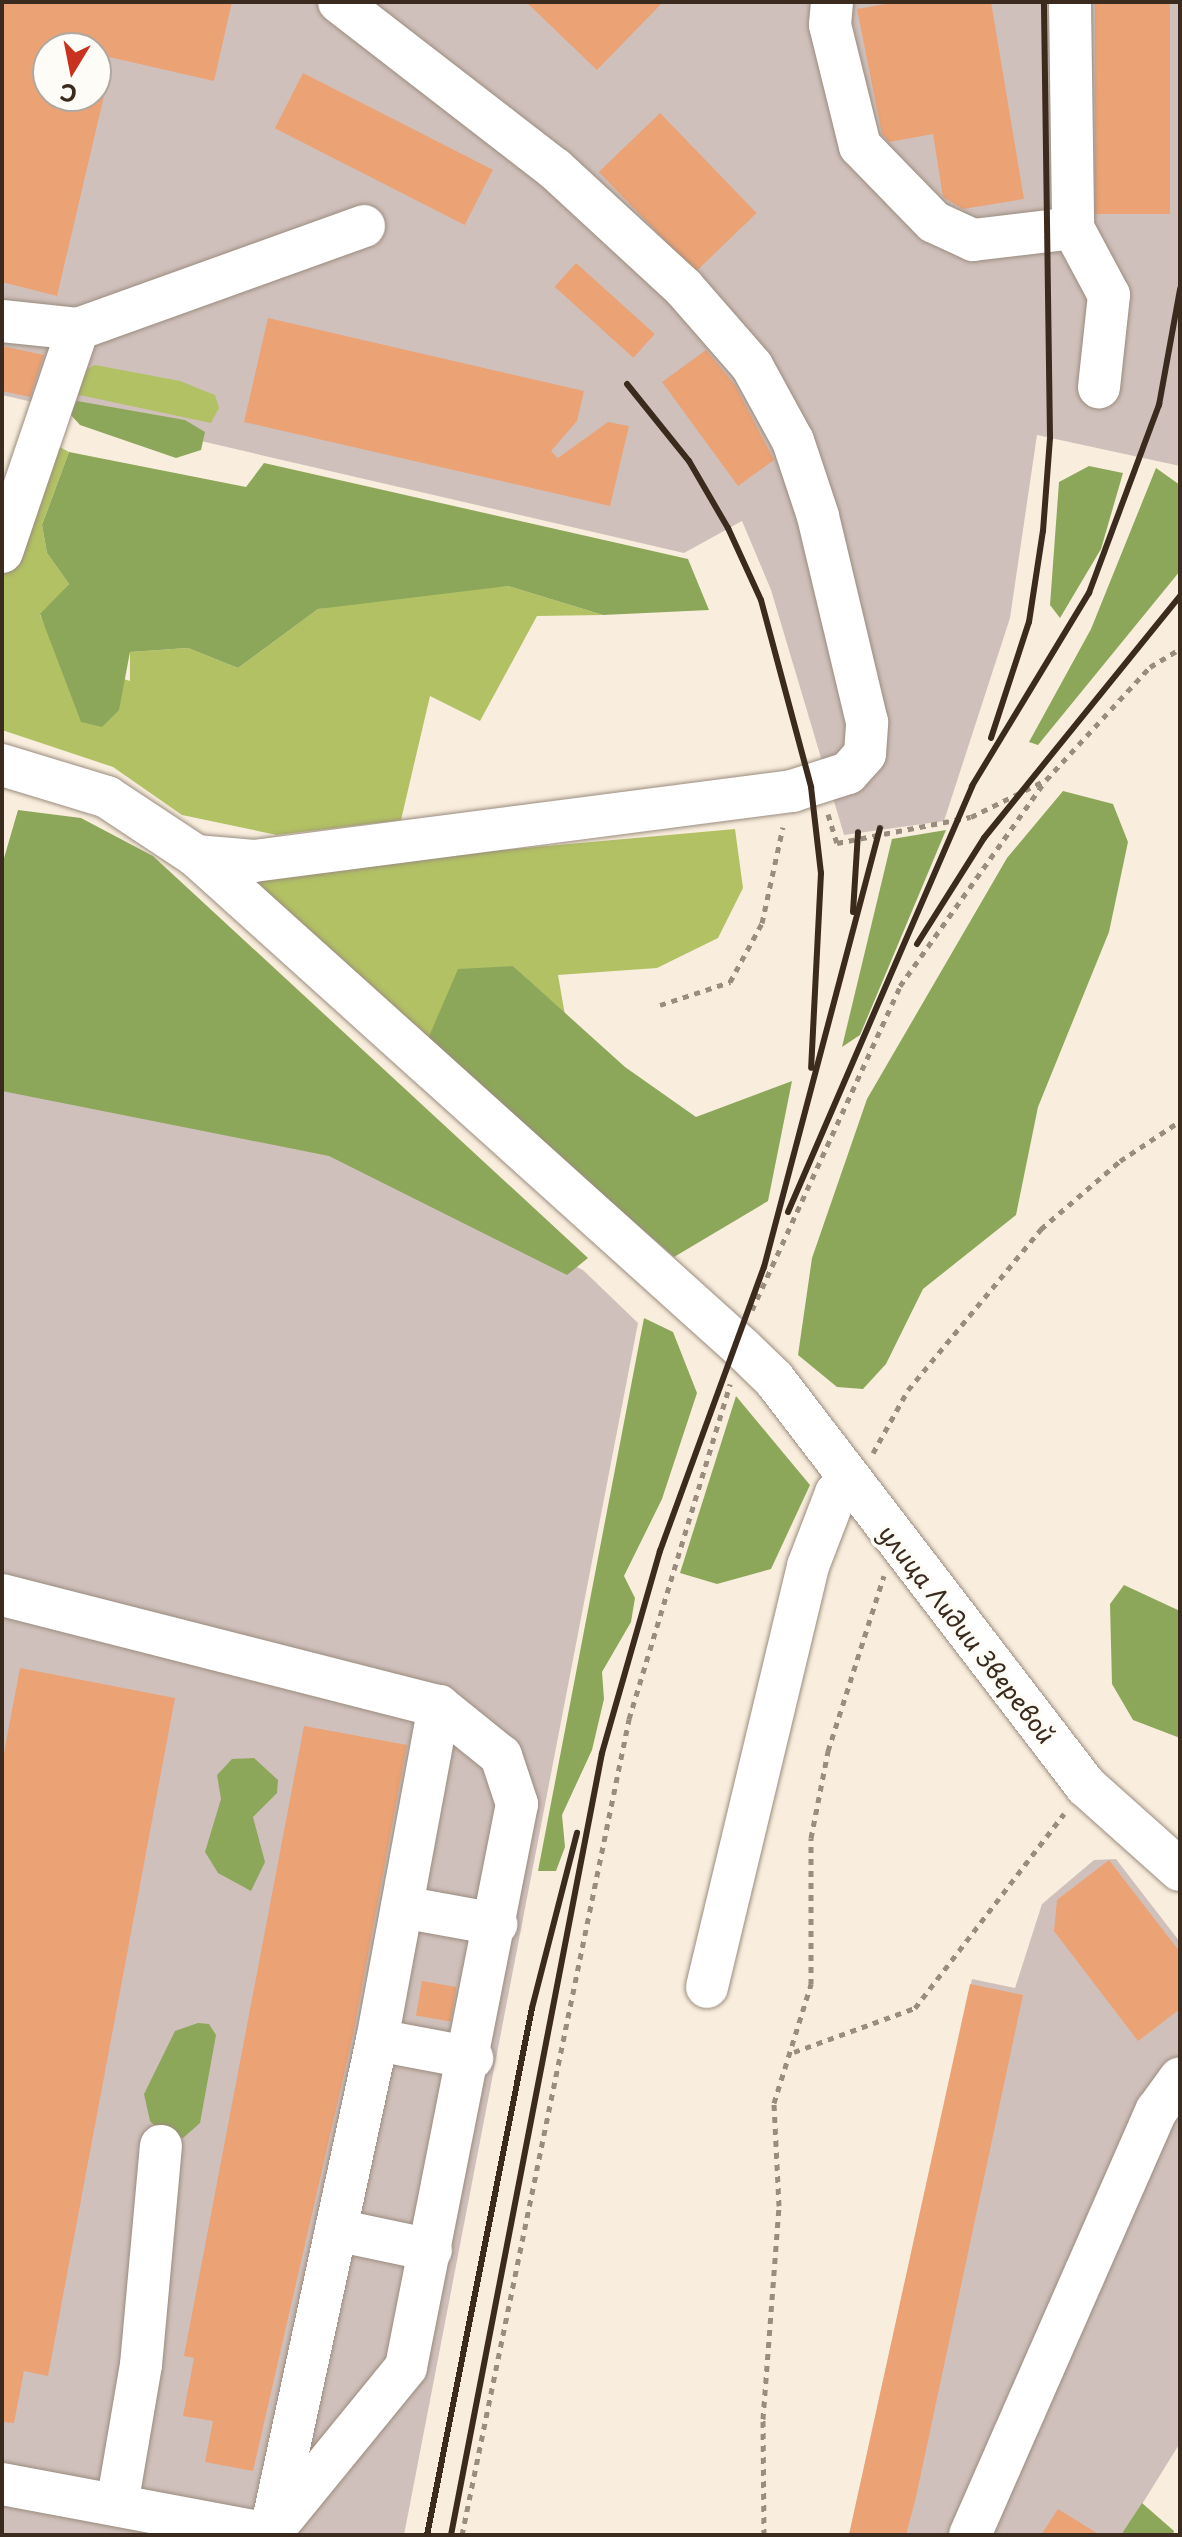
<!DOCTYPE html>
<meta charset="utf-8">
<style>
body{margin:0}
#map{position:relative;width:1182px;height:2537px;overflow:hidden;background:#f9eede;font-family:"Playpen Sans",sans-serif}
div>[style]{position:absolute}
.industrial>*{inset:0;background:#d0c0bc}
.green>*{inset:0;background:#b2c164}
.forest>*{inset:0;background:#8da75a}
.building>*{inset:0;background:#eba275;transform-origin:0 0}
.path>*{height:5px;margin-top:-2.5px;transform-origin:0;background:repeating-linear-gradient(90deg,#9a8c7e 0 6px,transparent 0 12px)}
.roads{filter:drop-shadow(0 0 2px #9a8c7e) drop-shadow(0 0 2px #9a8c7e)}
.minor>*{height:42px;margin:-21px;padding:0 21px;transform-origin:21px;border-radius:21px;background:#fff}
.rail>*{height:6px;margin:-3px;padding:0 3px;transform-origin:3px;border-radius:3px;background:#3b2a1e}
span{translate:-50% -50%;white-space:nowrap;text-align:center;line-height:1.15;-webkit-text-stroke:7px #fdfcf7;paint-order:stroke}
.street-label{font-size:24px;color:#3b2a1e}
.frame{position:absolute;inset:0;border:4px solid #3b2a1e;pointer-events:none}
.north{position:absolute;left:32px;top:32px;width:80px;height:80px;box-sizing:border-box;background:#fdfcf7;border:2px solid #afa8a0;border-radius:50%;rotate:190deg;font-size:22px;font-weight:700;line-height:32px;text-align:center;color:#3b2a1e}
.north::after{content:'';display:block;margin:auto;width:28px;height:36px;background:#c8321e;clip-path:polygon(50% 0,100% 100%,50% 72%,0 100%)}
</style>
<div id="map">
<div class="industrial">
<i style="clip-path:polygon(evenodd,2px 2px,1180px 2px,1180px 466px,1037px 435px,1010px 618px,944px 821px,844px 835px,771px 590px,742px 521px,684px 553px,2px 395px,2px 2px,48px 48px,96px 48px,96px 96px,48px 96px,48px 48px)"></i>
<i style="clip-path:polygon(2px 1076px,338px 1147px,583px 1270px,638px 1323px,404px 2535px,2px 2535px)"></i>
<i style="clip-path:polygon(1116px 1859px,1180px 1942px,1180px 2443px,1123px 2535px,849px 2535px,972px 1979px,1015px 1988px,1042px 1904px,1094px 1860px)"></i>
</div>
<div class="green">
<i style="clip-path:polygon(95px 365px,180px 381px,215px 395px,219px 408px,211px 423px,70px 393px,75px 375px)"></i>
<i style="clip-path:polygon(49px 441px,69px 452px,42px 525px,47px 553px,69px 584px,40px 615px,60px 658px,130px 681px,130px 652px,188px 648px,238px 668px,318px 609px,409px 593px,508px 586px,603px 615px,537px 616px,480px 721px,430px 696px,401px 820px,277px 835px,182px 815px,113px 767px,2px 730px,2px 580px)"></i>
<i style="clip-path:polygon(735px 829px,743px 888px,718px 938px,657px 968px,558px 975px,565px 1015px,513px 966px,427px 1041px,332px 961px,256px 880px,334px 865px)"></i>
</div>
<div class="forest">
<i style="clip-path:polygon(77px 401px,185px 420px,205px 432px,201px 450px,176px 458px,80px 425px,70px 414px)"></i>
<i style="clip-path:polygon(69px 452px,246px 487px,264px 463px,688px 559px,709px 610px,603px 615px,508px 586px,318px 609px,238px 668px,188px 648px,130px 652px,119px 710px,102px 727px,81px 722px,40px 614px,69px 584px,47px 553px,42px 525px)"></i>
<i style="clip-path:polygon(1089px 466px,1123px 473px,1101px 549px,1060px 618px,1050px 605px,1059px 482px)"></i>
<i style="clip-path:polygon(1156px 468px,1180px 485px,1180px 571px,1038px 745px,1029px 742px,1091px 629px)"></i>
<i style="clip-path:polygon(1063px 791px,1113px 804px,1128px 842px,1109px 932px,1038px 1107px,1016px 1215px,923px 1289px,886px 1364px,863px 1389px,837px 1387px,798px 1355px,812px 1258px,867px 1099px,1007px 858px)"></i>
<i style="clip-path:polygon(18px 810px,81px 818px,153px 856px,588px 1258px,567px 1275px,329px 1156px,2px 1091px,2px 865px)"></i>
<i style="clip-path:polygon(946px 830px,860px 1035px,842px 1047px,892px 839px)"></i>
<i style="clip-path:polygon(513px 966px,625px 1067px,696px 1117px,792px 1081px,768px 1201px,674px 1257px,427px 1041px,458px 969px)"></i>
<i style="clip-path:polygon(644px 1318px,673px 1332px,697px 1393px,662px 1499px,624px 1576px,635px 1598px,631px 1622px,602px 1672px,604px 1699px,592px 1750px,562px 1815px,565px 1847px,556px 1871px,538px 1871px)"></i>
<i style="clip-path:polygon(736px 1396px,810px 1485px,771px 1569px,717px 1584px,680px 1573px)"></i>
<i style="clip-path:polygon(1124px 1585px,1180px 1611px,1180px 1738px,1133px 1720px,1112px 1684px,1110px 1604px)"></i>
<i style="clip-path:polygon(254px 1758px,278px 1780px,277px 1793px,253px 1817px,265px 1862px,251px 1891px,218px 1873px,205px 1852px,221px 1799px,217px 1775px,232px 1759px)"></i>
<i style="clip-path:polygon(198px 2023px,209px 2024px,216px 2035px,200px 2123px,183px 2138px,163px 2134px,150px 2121px,144px 2094px,175px 2031px)"></i>
<i style="clip-path:polygon(1142px 2503px,1174px 2531px,1173px 2535px,1121px 2535px)"></i>
</div>
<div class="building">
<i style="clip-path:polygon(2px 2px,232px 2px,214px 81px,96px 54px,96px 48px,48px 48px,48px 96px,104px 96px,57px 296px,2px 282px)"></i>
<i style="clip-path:polygon(526px 2px,663px 2px,597px 70px)"></i>
<i style="clip-path:polygon(897px 2px,991px 2px,1024px 199px,963px 209px,943px 197px,933px 134px,889px 142px,882px 134px,857px 9px)"></i>
<i style="left:1095px;top:2px;width:75px;height:212px"></i>
<i style="left:303px;top:73px;width:213px;height:62px;rotate:27deg"></i>
<i style="left:660px;top:113px;width:139px;height:85px;rotate:46deg"></i>
<i style="left:576px;top:263px;width:106px;height:32px;rotate:42deg"></i>
<i style="clip-path:polygon(268px 318px,584px 391px,577px 421px,551px 451px,558px 458px,608px 422px,629px 426px,610px 506px,244px 422px)"></i>
<i style="clip-path:polygon(2px 346px,44px 355px,30px 397px,2px 391px)"></i>
<i style="clip-path:polygon(706px 350px,735px 385px,774px 460px,738px 486px,662px 382px)"></i>
<i style="clip-path:polygon(20px 1668px,175px 1698px,48px 2376px,24px 2371px,14px 2423px,2px 2422px,2px 1763px)"></i>
<i style="clip-path:polygon(304px 1726px,407px 1745px,353px 2035px,253px 2471px,205px 2462px,213px 2421px,183px 2416px,194px 2358px,184px 2356px)"></i>
<i style="clip-path:polygon(1109px 1860px,1180px 1952px,1180px 2009px,1138px 2041px,1054px 1931px,1057px 1900px)"></i>
<i style="left:422px;top:1981px;width:35px;height:35px;rotate:10deg"></i>
<i style="clip-path:polygon(970px 1984px,1023px 1995px,916px 2497px,906px 2535px,849px 2535px)"></i>
<i style="clip-path:polygon(1058px 2509px,1100px 2535px,1041px 2535px)"></i>
</div>
<div class="path">
<i style="left:828px;top:814px;width:30px;rotate:73deg"></i>
<i style="left:837px;top:843px;width:136px;rotate:-11deg"></i>
<i style="left:971px;top:817px;width:84px;rotate:-26.3deg"></i>
<i style="left:1046px;top:780px;width:154px;rotate:-47.4deg"></i>
<i style="left:1150px;top:667px;width:35px;rotate:-31deg"></i>
<i style="left:660px;top:1005px;width:74px;rotate:-18.2deg"></i>
<i style="left:730px;top:982px;width:67px;rotate:-61.5deg"></i>
<i style="left:762px;top:923px;width:98px;rotate:-77.7deg"></i>
<i style="left:752px;top:1310px;width:356px;rotate:-65.4deg"></i>
<i style="left:900px;top:986px;width:252px;rotate:-54.7deg"></i>
<i style="left:873px;top:1453px;width:72px;rotate:-60.9deg"></i>
<i style="left:908px;top:1390px;width:209px;rotate:-50.4deg"></i>
<i style="left:1041px;top:1229px;width:104px;rotate:-40.7deg"></i>
<i style="left:1120px;top:1161px;width:72px;rotate:-33.7deg"></i>
<i style="left:794px;top:2052px;width:129px;rotate:-20deg"></i>
<i style="left:915px;top:2008px;width:245px;rotate:-52.5deg"></i>
<i style="left:462px;top:2535px;width:833px;rotate:-78.43deg"></i>
<i style="left:629px;top:1719px;width:350px;rotate:-73.2deg"></i>
<i style="left:764px;top:2535px;width:116px;rotate:-90.5deg"></i>
<i style="left:763px;top:2419px;width:214px;rotate:-85.7deg"></i>
<i style="left:779px;top:2206px;width:103px;rotate:-92.8deg"></i>
<i style="left:774px;top:2103px;width:125px;rotate:-72.7deg"></i>
<i style="left:811px;top:1984px;width:146px;rotate:-90deg"></i>
<i style="left:811px;top:1838px;width:89px;rotate:-78.9deg"></i>
<i style="left:828px;top:1751px;width:184px;rotate:-72.3deg"></i>
</div>
<div class="roads">
<div class="minor">
<i style="left:832px;top:2px;width:23px;rotate:95deg"></i>
<i style="left:830px;top:25px;width:125px;rotate:76.1deg"></i>
<i style="left:860px;top:146px;width:106px;rotate:45.8deg"></i>
<i style="left:934px;top:222px;width:43px;rotate:24.8deg"></i>
<i style="left:973px;top:240px;width:101px;rotate:-6.8deg"></i>
<i style="left:1070px;top:2px;width:226px;rotate:89.2deg"></i>
<i style="left:1073px;top:228px;width:76px;rotate:61.8deg"></i>
<i style="left:1109px;top:295px;width:93px;rotate:96.2deg"></i>
<i style="left:2px;top:321px;width:76px;rotate:6deg"></i>
<i style="left:2px;top:552px;width:236px;rotate:-71.2deg"></i>
<i style="left:78px;top:329px;width:304px;rotate:-19.8deg"></i>
<i style="left:2px;top:765px;width:110px;rotate:16.9deg"></i>
<i style="left:107px;top:797px;width:107px;rotate:33.5deg"></i>
<i style="left:196px;top:856px;width:735px;rotate:42.02deg"></i>
<i style="left:742px;top:1348px;width:45px;rotate:44.1deg"></i>
<i style="left:774px;top:1379px;width:513px;rotate:52.53deg"></i>
<i style="left:1086px;top:1786px;width:126px;rotate:41.8deg"></i>
<i style="left:196px;top:856px;width:58px;rotate:4.9deg"></i>
<i style="left:254px;top:861px;width:543px;rotate:-7.41deg"></i>
<i style="left:792px;top:791px;width:59px;rotate:-17.8deg"></i>
<i style="left:848px;top:773px;width:25px;rotate:-48deg"></i>
<i style="left:865px;top:754px;width:32px;rotate:-86deg"></i>
<i style="left:867px;top:722px;width:212px;rotate:-103.4deg"></i>
<i style="left:818px;top:516px;width:79px;rotate:-108.4deg"></i>
<i style="left:793px;top:441px;width:85px;rotate:-118.7deg"></i>
<i style="left:752px;top:366px;width:105px;rotate:-131.1deg"></i>
<i style="left:683px;top:287px;width:174px;rotate:-137.3deg"></i>
<i style="left:555px;top:169px;width:273px;rotate:-142.3deg"></i>
<i style="left:2px;top:1595px;width:451px;rotate:14.3deg"></i>
<i style="left:439px;top:1706px;width:340px;rotate:100.5deg"></i>
<i style="left:377px;top:2040px;width:506px;rotate:102.2deg"></i>
<i style="left:402px;top:1907px;width:96px;rotate:10.3deg"></i>
<i style="left:707px;top:1987px;width:433px;rotate:-76.5deg"></i>
<i style="left:808px;top:1566px;width:78px;rotate:-69deg"></i>
<i style="left:836px;top:1493px;width:18px;rotate:-43deg"></i>
<i style="left:377px;top:2040px;width:97px;rotate:10.7deg"></i>
<i style="left:336px;top:2230px;width:97px;rotate:11.9deg"></i>
<i style="left:2px;top:2484px;width:273px;rotate:10.6deg"></i>
<i style="left:270px;top:2534px;width:215px;rotate:-50.8deg"></i>
<i style="left:406px;top:2367px;width:574px;rotate:-78.85deg"></i>
<i style="left:517px;top:1804px;width:51px;rotate:-108.4deg"></i>
<i style="left:501px;top:1756px;width:80px;rotate:-141.1deg"></i>
<i style="left:117px;top:2505px;width:142px;rotate:-80.3deg"></i>
<i style="left:141px;top:2365px;width:220px;rotate:-84.8deg"></i>
<i style="left:970px;top:2535px;width:464px;rotate:-66.3deg"></i>
<i style="left:1157px;top:2110px;width:39px;rotate:-54deg"></i>
</div>
</div>
<div class="rail">
<i style="left:627px;top:384px;width:99px;rotate:51.2deg"></i>
<i style="left:689px;top:461px;width:78px;rotate:59.8deg"></i>
<i style="left:728px;top:528px;width:79px;rotate:65.4deg"></i>
<i style="left:761px;top:600px;width:194px;rotate:75deg"></i>
<i style="left:811px;top:787px;width:87px;rotate:83.4deg"></i>
<i style="left:821px;top:873px;width:195px;rotate:92.9deg"></i>
<i style="left:991px;top:738px;width:122px;rotate:-71.9deg"></i>
<i style="left:1029px;top:622px;width:92px;rotate:-81.3deg"></i>
<i style="left:1043px;top:531px;width:94px;rotate:-85.7deg"></i>
<i style="left:1050px;top:437px;width:435px;rotate:-90.8deg"></i>
<i style="left:853px;top:912px;width:80px;rotate:-86.4deg"></i>
<i style="left:917px;top:944px;width:125px;rotate:-57.7deg"></i>
<i style="left:984px;top:838px;width:311px;rotate:-51deg"></i>
<i style="left:788px;top:1212px;width:464px;rotate:-66.6deg"></i>
<i style="left:972px;top:786px;width:226px;rotate:-58.8deg"></i>
<i style="left:1089px;top:593px;width:201px;rotate:-69.6deg"></i>
<i style="left:1159px;top:405px;width:118px;rotate:-79.7deg"></i>
<i style="left:427px;top:2535px;width:537px;rotate:-78.73deg"></i>
<i style="left:532px;top:2008px;width:181px;rotate:-75.6deg"></i>
<i style="left:451px;top:2535px;width:796px;rotate:-79.07deg"></i>
<i style="left:602px;top:1753px;width:210px;rotate:-74deg"></i>
<i style="left:660px;top:1551px;width:302px;rotate:-69.9deg"></i>
<i style="left:764px;top:1267px;width:454px;rotate:-75.2deg"></i>
</div>
<div class="street-label">
<span style="left:967px;top:1634px;rotate:52deg">улица Лидии Зверевой</span>
</div>
<div class="frame"></div>
<div class="north">С</div>
</div>
